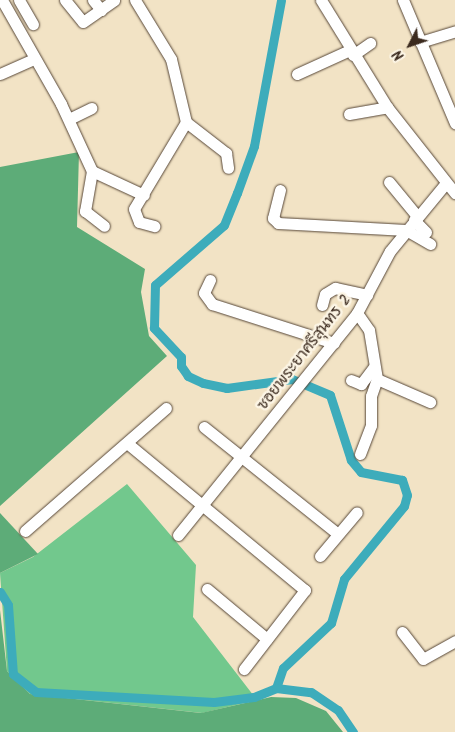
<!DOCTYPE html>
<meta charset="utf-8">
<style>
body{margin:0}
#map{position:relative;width:455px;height:732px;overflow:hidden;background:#f2e3c5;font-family:Kalam,"Playpen Sans Thai",sans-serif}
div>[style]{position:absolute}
.green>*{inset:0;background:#72c88d}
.forest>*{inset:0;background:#5dac78}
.canal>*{height:9px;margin:-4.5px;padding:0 4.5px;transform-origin:4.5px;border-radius:4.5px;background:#3dacbb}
.roads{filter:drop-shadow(0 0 1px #564637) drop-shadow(0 0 1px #564637)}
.minor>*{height:11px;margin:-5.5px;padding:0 5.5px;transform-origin:5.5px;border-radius:5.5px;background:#fff}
span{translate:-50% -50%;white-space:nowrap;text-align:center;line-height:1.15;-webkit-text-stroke:5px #fcf5e5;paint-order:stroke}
.street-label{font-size:15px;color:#3b2a1e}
.north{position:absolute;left:385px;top:20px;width:50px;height:50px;-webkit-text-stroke:4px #fcf5e5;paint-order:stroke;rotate:229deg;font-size:14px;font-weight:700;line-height:20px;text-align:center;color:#3b2a1e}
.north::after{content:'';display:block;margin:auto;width:18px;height:22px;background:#3b2a1e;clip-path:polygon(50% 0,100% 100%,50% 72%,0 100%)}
</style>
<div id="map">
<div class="green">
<i style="clip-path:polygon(127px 484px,196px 565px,193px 617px,257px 700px,202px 713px,30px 694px,7px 671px,0 573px,33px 557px)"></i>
</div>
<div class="forest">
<i style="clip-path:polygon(79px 152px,77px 227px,145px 269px,141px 292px,149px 336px,167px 356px,0 506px,0 167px)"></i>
<i style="clip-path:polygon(0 513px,38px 554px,0 573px)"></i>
<i style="clip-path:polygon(0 610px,7px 671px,30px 694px,201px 713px,271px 697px,296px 698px,326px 711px,343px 732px,0 732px)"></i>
</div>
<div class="canal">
<i style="left:0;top:592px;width:15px;rotate:58deg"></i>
<i style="left:8px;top:605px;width:69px;rotate:85.9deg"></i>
<i style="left:13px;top:674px;width:29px;rotate:38deg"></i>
<i style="left:36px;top:692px;width:178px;rotate:3.2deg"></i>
<i style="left:214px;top:702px;width:40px;rotate:-7.1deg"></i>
<i style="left:254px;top:697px;width:24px;rotate:-22deg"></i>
<i style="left:276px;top:688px;width:21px;rotate:-71deg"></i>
<i style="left:283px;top:668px;width:66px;rotate:-43.2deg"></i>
<i style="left:331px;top:623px;width:46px;rotate:-73.5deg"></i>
<i style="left:344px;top:579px;width:94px;rotate:-50.6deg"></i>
<i style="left:404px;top:506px;width:11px;rotate:-75deg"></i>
<i style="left:407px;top:495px;width:16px;rotate:-108deg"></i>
<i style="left:402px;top:480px;width:42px;rotate:-169deg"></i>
<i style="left:361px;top:472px;width:16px;rotate:-130deg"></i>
<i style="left:351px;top:460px;width:68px;rotate:-107.9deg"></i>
<i style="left:330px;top:395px;width:41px;rotate:-157.2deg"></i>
<i style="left:292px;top:379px;width:66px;rotate:172.1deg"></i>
<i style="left:227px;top:388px;width:25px;rotate:-168deg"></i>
<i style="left:203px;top:383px;width:17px;rotate:-155deg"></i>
<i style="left:188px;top:376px;width:12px;rotate:-125deg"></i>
<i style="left:181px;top:366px;width:9px;rotate:-90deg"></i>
<i style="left:181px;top:357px;width:40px;rotate:-133deg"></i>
<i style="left:154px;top:328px;width:43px;rotate:-88.7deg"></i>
<i style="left:155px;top:285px;width:91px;rotate:-41deg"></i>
<i style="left:224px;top:225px;width:35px;rotate:-68deg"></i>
<i style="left:237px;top:193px;width:50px;rotate:-70.1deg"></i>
<i style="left:254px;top:146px;width:148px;rotate:-79.5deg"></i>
<i style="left:276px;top:688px;width:35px;rotate:7deg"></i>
<i style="left:311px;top:692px;width:32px;rotate:34deg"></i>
<i style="left:338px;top:710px;width:27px;rotate:56deg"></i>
</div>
<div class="roads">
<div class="minor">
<i style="left:2px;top:0;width:120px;rotate:60.4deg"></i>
<i style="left:61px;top:104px;width:74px;rotate:65.2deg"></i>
<i style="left:92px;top:171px;width:57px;rotate:24.8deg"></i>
<i style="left:19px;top:0;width:28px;rotate:60deg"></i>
<i style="left:65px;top:0;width:28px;rotate:51deg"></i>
<i style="left:83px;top:22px;width:38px;rotate:-35deg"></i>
<i style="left:93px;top:0;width:13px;rotate:51deg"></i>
<i style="left:135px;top:0;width:69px;rotate:58.6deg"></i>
<i style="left:171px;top:59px;width:65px;rotate:76.6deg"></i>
<i style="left:186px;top:122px;width:101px;rotate:120.9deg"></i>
<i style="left:134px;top:209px;width:14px;rotate:69deg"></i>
<i style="left:139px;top:222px;width:16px;rotate:15deg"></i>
<i style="left:321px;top:0;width:126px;rotate:58.3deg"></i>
<i style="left:387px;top:107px;width:110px;rotate:51.7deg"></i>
<i style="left:403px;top:0;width:134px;rotate:67.1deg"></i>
<i style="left:420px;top:42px;width:37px;rotate:-17deg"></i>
<i style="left:353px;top:55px;width:21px;rotate:-35deg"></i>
<i style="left:0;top:74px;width:37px;rotate:-24deg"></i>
<i style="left:297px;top:74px;width:58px;rotate:-24.4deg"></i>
<i style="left:349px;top:114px;width:39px;rotate:-10deg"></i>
<i style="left:69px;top:119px;width:25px;rotate:-26deg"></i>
<i style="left:186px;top:122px;width:51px;rotate:37.8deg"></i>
<i style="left:226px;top:153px;width:15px;rotate:82deg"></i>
<i style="left:92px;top:171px;width:41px;rotate:99.9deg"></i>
<i style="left:85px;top:211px;width:24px;rotate:38deg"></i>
<i style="left:389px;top:182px;width:44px;rotate:50.5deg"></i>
<i style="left:280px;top:190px;width:29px;rotate:104deg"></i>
<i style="left:273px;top:218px;width:7px;rotate:45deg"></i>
<i style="left:278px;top:223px;width:128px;rotate:3.1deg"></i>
<i style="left:406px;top:230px;width:28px;rotate:30deg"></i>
<i style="left:414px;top:220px;width:17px;rotate:45deg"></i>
<i style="left:210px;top:280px;width:14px;rotate:115deg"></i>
<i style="left:204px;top:293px;width:14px;rotate:54deg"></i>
<i style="left:212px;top:304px;width:128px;rotate:17.7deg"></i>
<i style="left:322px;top:305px;width:11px;rotate:-75deg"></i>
<i style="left:325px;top:294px;width:12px;rotate:-31deg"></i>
<i style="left:335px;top:288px;width:33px;rotate:12deg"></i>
<i style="left:357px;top:313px;width:21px;rotate:55deg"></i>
<i style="left:369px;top:330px;width:50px;rotate:80.7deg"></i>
<i style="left:377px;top:379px;width:58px;rotate:23.5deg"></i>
<i style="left:351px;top:380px;width:11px;rotate:22deg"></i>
<i style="left:361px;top:384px;width:21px;rotate:-53deg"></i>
<i style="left:204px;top:427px;width:171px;rotate:38.6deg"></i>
<i style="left:127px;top:443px;width:231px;rotate:39.6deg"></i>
<i style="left:305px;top:590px;width:100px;rotate:127.7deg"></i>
<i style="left:360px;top:454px;width:31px;rotate:-69deg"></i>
<i style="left:371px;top:425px;width:29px;rotate:-90deg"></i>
<i style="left:371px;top:396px;width:18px;rotate:-71deg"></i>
<i style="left:25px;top:531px;width:187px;rotate:-41.1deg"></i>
<i style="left:178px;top:535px;width:285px;rotate:-51.1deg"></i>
<i style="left:357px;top:313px;width:70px;rotate:-62deg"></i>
<i style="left:390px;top:251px;width:88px;rotate:-50.5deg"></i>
<i style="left:320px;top:556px;width:57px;rotate:-49.9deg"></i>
<i style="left:207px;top:589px;width:78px;rotate:39.8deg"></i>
<i style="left:402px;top:632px;width:34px;rotate:52deg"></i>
<i style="left:423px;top:659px;width:37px;rotate:-29deg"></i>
</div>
</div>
<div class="street-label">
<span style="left:305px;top:353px;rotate:-52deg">ซอยพระยาศรีสุนทร 2</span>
</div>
<div class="north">N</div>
</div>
